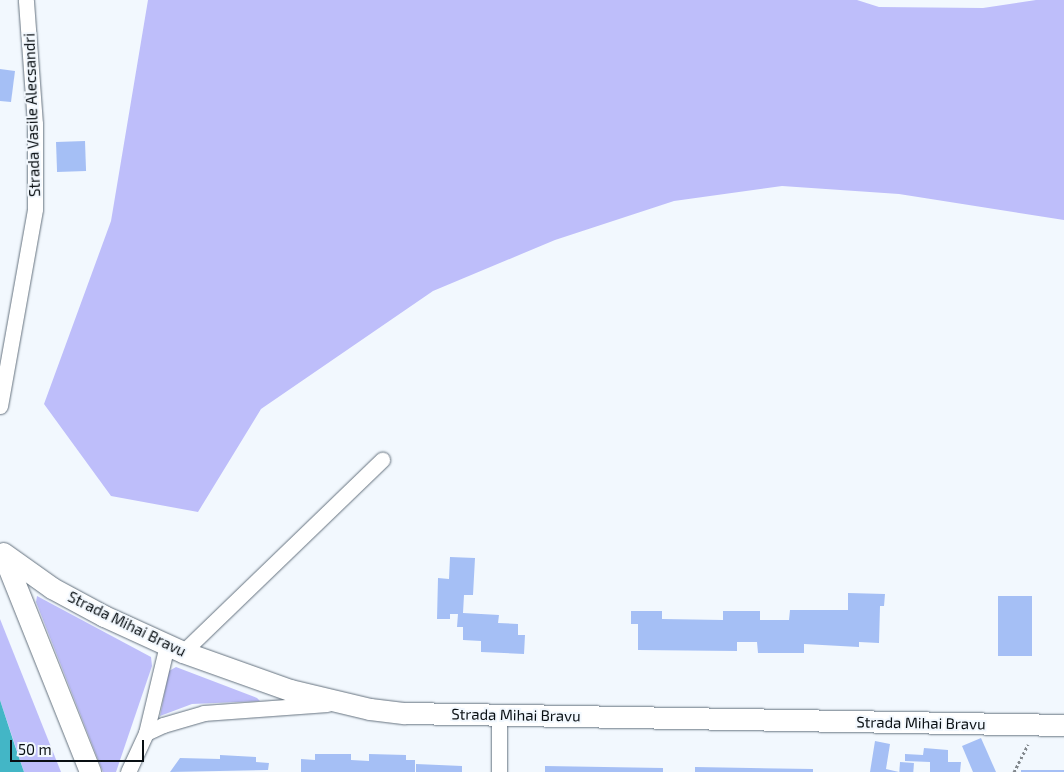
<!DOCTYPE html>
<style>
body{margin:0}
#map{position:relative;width:1064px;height:772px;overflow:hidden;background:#f2f8fe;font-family:"Exo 2",sans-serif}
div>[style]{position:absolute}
.green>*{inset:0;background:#bebefa}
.water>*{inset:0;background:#43b6c6}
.building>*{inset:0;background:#a5bff5;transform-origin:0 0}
.path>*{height:3px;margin-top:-1.5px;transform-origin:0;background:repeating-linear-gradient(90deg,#81878c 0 2.5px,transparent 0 5px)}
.roads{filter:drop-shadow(0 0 1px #65727f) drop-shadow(0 0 1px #65727f)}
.street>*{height:15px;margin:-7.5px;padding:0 7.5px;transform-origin:7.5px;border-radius:7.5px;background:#fff}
.secondary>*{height:21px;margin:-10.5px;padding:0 10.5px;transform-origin:10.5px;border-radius:10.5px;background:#fff}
span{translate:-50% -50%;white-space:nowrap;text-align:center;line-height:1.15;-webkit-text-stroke:4px #f2f8fe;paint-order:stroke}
.street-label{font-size:15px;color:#090f13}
.scale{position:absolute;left:10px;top:740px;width:134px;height:22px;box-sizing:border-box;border:2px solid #090f13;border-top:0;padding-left:6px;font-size:15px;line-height:18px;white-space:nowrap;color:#090f13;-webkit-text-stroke:4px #f2f8fe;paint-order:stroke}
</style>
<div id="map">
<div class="green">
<i style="clip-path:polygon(148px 0,857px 0,879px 7px,983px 8px,1036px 0,1064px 0,1064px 220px,899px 194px,782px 186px,674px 201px,555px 240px,433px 291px,261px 409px,198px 512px,111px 496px,44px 404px,111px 221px)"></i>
<i style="clip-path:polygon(37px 596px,151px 657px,152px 666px,116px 772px,103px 772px,36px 602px)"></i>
<i style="clip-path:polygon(0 619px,61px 772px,24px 772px,0 700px)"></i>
<i style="clip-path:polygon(176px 667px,257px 698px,260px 701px,192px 704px,160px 716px,169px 671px)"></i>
</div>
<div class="water">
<i style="clip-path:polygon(0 700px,15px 746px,24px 772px,0 772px)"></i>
</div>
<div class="building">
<i style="clip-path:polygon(0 69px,15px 71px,11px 102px,0 101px)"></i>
<i style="left:85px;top:141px;width:30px;height:29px;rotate:88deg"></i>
<i style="clip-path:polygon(450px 557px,475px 558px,473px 595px,464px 595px,463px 613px,499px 615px,498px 623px,518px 624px,518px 635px,525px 635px,524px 654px,481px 652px,481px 641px,463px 640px,463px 627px,457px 627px,458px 614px,450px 614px,450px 619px,437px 619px,438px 578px,449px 579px)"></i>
<i style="clip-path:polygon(848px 593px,885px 594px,884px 606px,880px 606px,879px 643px,859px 642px,859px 647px,804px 644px,804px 653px,758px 653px,757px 642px,737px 642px,737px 651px,638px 650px,638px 624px,631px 624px,631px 611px,662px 611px,662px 619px,723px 620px,723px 611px,760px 611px,760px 620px,789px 620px,790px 610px,848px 610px)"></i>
<i style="left:998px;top:596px;width:34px;height:60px"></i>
<i style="clip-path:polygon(981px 738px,996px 772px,973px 772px,962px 746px)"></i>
<i style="clip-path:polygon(875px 741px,890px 744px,886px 769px,899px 772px,870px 772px)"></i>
<i style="clip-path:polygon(924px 748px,948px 750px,948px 762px,961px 762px,960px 772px,930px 772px,930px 762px,905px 761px,905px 754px,923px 755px)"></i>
<i style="clip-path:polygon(315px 754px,351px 754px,351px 760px,369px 761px,369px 754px,406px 755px,406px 760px,415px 760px,415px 772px,301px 772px,301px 759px,315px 760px)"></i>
<i style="clip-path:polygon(220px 755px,256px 757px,256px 762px,269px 763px,268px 770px,170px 772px,180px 758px,220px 759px)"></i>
<i style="left:900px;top:762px;width:14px;height:10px;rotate:4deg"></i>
<i style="clip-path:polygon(416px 764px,462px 766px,462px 772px,416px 772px)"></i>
<i style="clip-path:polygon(545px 766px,663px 768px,663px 772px,545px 772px)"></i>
<i style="clip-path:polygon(695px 767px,813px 769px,813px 772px,695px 772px)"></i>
<i style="left:1021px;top:770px;width:43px;height:2px"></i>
</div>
<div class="path">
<i style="left:1014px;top:772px;width:31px;rotate:-63deg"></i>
</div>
<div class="roads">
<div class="street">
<i style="left:0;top:406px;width:200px;rotate:-79.9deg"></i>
<i style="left:35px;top:209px;width:85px;rotate:-90deg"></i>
<i style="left:35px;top:124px;width:124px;rotate:-94.2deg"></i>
<i style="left:183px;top:652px;width:277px;rotate:-44deg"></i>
<i style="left:146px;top:733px;width:90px;rotate:-76.6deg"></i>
<i style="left:128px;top:772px;width:43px;rotate:-65.2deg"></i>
<i style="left:146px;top:733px;width:19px;rotate:-25deg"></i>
<i style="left:163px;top:725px;width:43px;rotate:-16.3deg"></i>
<i style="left:204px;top:713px;width:123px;rotate:-4.2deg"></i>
<i style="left:499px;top:772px;width:58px;rotate:-90deg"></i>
</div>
<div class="secondary">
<i style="left:3px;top:553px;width:60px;rotate:35.5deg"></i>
<i style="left:52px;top:588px;width:59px;rotate:28.3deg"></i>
<i style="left:104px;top:616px;width:87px;rotate:24.5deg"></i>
<i style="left:183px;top:652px;width:114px;rotate:19.6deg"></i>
<i style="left:290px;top:690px;width:82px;rotate:13.4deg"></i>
<i style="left:370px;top:709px;width:35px;rotate:7deg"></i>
<i style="left:405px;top:713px;width:659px;rotate:1.04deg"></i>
<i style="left:3px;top:554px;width:235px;rotate:68.2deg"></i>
</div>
</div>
<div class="street-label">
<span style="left:32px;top:115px;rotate:-92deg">Strada Vasile Alecsandri</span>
<span style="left:127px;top:624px;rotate:26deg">Strada Mihai Bravu</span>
<span style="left:516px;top:715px;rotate:1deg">Strada Mihai Bravu</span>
<span style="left:921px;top:723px;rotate:1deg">Strada Mihai Bravu</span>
</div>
<div class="scale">50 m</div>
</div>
